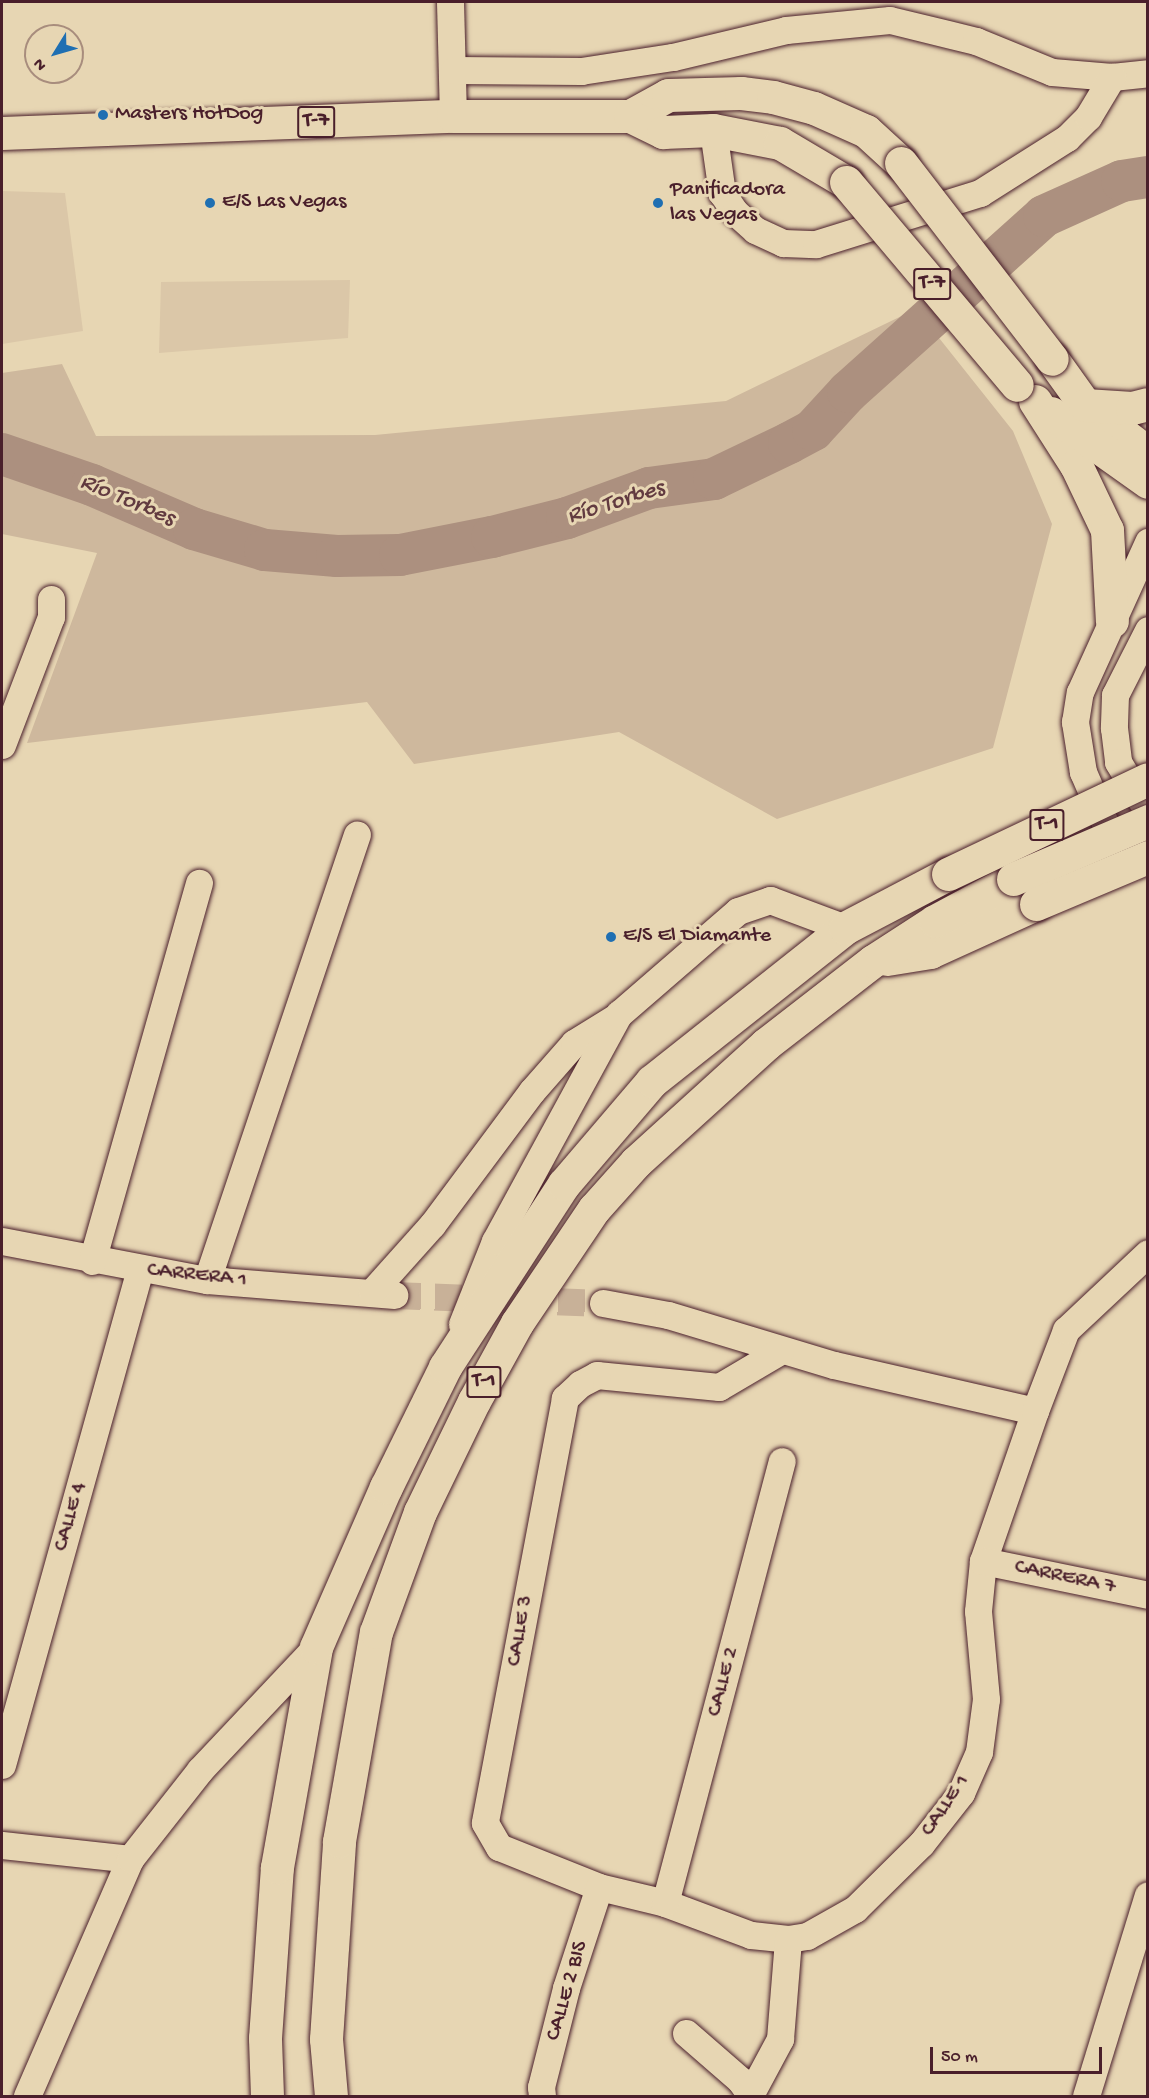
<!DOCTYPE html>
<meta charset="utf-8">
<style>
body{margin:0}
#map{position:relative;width:1149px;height:2098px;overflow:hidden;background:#e7d6b3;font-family:"Gochi Hand",sans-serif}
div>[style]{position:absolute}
.built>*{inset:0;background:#dbc7a8}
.green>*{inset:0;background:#ceb89d}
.river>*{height:42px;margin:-21px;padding:0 21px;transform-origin:21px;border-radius:21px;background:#ac907f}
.minor-tunnel>*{height:27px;margin-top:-13.5px;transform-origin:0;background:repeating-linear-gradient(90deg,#c8b198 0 27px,transparent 0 41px)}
.roads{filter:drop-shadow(0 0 2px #4a1f2b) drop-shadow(0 0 2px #4a1f2b)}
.minor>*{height:27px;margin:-13.5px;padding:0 13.5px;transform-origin:13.5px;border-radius:13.5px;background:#e7d6b3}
.major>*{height:33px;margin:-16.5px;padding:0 16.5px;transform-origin:16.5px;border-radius:16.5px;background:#e7d6b3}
.highway>*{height:33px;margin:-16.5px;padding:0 16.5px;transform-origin:16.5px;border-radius:16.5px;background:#e7d6b3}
.bridges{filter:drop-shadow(0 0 2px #4a1f2b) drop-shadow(0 0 2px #4a1f2b)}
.major-bridge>*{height:33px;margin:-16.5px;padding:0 16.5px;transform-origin:16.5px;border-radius:16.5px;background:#e7d6b3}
.highway-bridge>*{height:33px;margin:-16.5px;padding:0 16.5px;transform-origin:16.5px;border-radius:16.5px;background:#e7d6b3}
.dots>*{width:16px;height:16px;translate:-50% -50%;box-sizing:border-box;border:3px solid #e7d6b3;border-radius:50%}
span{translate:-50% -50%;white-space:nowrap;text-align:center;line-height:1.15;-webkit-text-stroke:6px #e7d6b3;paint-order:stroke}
.shield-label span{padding:2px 4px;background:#e7d6b3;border:2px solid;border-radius:4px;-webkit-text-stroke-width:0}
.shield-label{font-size:21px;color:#4a1f2b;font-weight:700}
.poi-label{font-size:22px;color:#4a1f2b}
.left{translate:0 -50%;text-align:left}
.street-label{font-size:22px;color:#4a1f2b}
.water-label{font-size:24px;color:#623b40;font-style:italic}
.frame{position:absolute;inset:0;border:3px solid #4a1f2b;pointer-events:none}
.north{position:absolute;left:24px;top:24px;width:60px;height:60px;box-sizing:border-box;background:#e7d6b3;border:2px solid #a88d7d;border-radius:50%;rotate:233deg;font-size:16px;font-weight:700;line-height:24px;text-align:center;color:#4a1f2b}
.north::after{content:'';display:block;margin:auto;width:21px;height:27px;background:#1f6fb2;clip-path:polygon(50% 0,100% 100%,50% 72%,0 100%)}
.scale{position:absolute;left:930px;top:2047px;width:172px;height:27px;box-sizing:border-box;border:3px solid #4a1f2b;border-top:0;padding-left:8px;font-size:18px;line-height:21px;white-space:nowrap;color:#4a1f2b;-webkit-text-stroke:4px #e7d6b3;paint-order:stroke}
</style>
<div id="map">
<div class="built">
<i style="clip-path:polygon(2px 191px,65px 193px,83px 331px,2px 344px)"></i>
<i style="clip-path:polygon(350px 280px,348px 338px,159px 353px,161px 282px)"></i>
</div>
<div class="green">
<i style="clip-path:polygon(916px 309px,1013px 431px,1052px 524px,993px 748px,777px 819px,619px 732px,414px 764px,367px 702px,27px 743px,97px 553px,2px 534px,2px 373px,62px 364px,96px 436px,375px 435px,726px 401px)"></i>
</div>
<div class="river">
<i style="left:2px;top:454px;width:95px;rotate:19deg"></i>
<i style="left:92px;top:485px;width:111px;rotate:23.3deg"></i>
<i style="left:194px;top:529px;width:74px;rotate:16.5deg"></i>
<i style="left:265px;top:550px;width:72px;rotate:4.8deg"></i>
<i style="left:337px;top:556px;width:63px;rotate:-0.9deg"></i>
<i style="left:400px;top:555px;width:94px;rotate:-11.1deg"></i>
<i style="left:492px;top:537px;width:77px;rotate:-14.2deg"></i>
<i style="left:567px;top:518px;width:87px;rotate:-20.1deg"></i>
<i style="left:649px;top:488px;width:66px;rotate:-7.9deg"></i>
<i style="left:714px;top:479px;width:83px;rotate:-25.6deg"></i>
<i style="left:789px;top:443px;width:27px;rotate:-28deg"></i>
<i style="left:813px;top:430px;width:52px;rotate:-47.4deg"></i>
<i style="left:848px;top:392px;width:263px;rotate:-41.9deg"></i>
<i style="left:1044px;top:216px;width:85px;rotate:-24.2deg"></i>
<i style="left:1122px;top:181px;width:26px;rotate:-9deg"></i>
</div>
<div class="minor-tunnel">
<i style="left:394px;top:1295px;width:209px;rotate:2.2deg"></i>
</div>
<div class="roads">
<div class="minor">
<i style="left:450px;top:2px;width:114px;rotate:88.5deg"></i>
<i style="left:454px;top:70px;width:127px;rotate:0.5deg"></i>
<i style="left:581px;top:71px;width:93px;rotate:-8.7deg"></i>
<i style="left:673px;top:57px;width:116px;rotate:-13.4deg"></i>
<i style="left:786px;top:30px;width:104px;rotate:-5.5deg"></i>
<i style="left:890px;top:20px;width:89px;rotate:13.7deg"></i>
<i style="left:976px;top:41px;width:82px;rotate:22.2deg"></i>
<i style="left:1052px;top:72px;width:60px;rotate:4.8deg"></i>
<i style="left:1112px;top:77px;width:36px;rotate:-6deg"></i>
<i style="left:713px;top:130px;width:64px;rotate:81.9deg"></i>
<i style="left:722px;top:193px;width:23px;rotate:56deg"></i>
<i style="left:735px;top:212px;width:27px;rotate:42deg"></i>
<i style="left:755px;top:230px;width:31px;rotate:25deg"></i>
<i style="left:783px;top:243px;width:33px;rotate:2deg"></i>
<i style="left:816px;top:244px;width:172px;rotate:-17.3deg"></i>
<i style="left:980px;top:193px;width:103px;rotate:-32.3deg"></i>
<i style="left:1067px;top:138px;width:30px;rotate:-45deg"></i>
<i style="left:1088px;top:117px;width:47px;rotate:-59deg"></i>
<i style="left:1148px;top:630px;width:73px;rotate:116.9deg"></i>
<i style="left:1115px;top:695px;width:33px;rotate:92deg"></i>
<i style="left:1114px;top:728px;width:34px;rotate:83deg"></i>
<i style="left:1118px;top:762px;width:58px;rotate:59deg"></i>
<i style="left:2px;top:745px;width:137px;rotate:-69.1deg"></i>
<i style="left:51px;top:617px;width:18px;rotate:-90deg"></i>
<i style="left:1129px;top:850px;width:36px;rotate:-132deg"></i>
<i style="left:1105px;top:823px;width:56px;rotate:-113.3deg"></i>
<i style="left:1083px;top:772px;width:51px;rotate:-99.1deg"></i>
<i style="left:1075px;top:722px;width:30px;rotate:-81deg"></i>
<i style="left:1080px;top:692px;width:165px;rotate:-65.6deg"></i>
<i style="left:2px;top:1241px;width:209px;rotate:10.8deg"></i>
<i style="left:207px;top:1280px;width:188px;rotate:4.6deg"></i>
<i style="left:92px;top:1261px;width:393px;rotate:-74.2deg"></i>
<i style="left:207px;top:1280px;width:470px;rotate:-71.4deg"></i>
<i style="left:372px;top:1292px;width:90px;rotate:-48.2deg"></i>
<i style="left:432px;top:1225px;width:167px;rotate:-53.3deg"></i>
<i style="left:532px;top:1091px;width:64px;rotate:-48.8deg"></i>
<i style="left:574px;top:1043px;width:49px;rotate:-31.8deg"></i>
<i style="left:603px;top:1303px;width:66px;rotate:10.5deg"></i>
<i style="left:668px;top:1315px;width:173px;rotate:16.8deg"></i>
<i style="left:834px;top:1365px;width:206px;rotate:12.9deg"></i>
<i style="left:462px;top:1324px;width:89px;rotate:-68.3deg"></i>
<i style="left:495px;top:1241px;width:259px;rotate:-61.4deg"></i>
<i style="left:619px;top:1014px;width:157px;rotate:-40.9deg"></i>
<i style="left:738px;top:911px;width:34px;rotate:-19deg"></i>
<i style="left:770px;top:900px;width:80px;rotate:20.5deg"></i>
<i style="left:780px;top:1351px;width:71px;rotate:149.5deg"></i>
<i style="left:719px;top:1387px;width:123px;rotate:-174.4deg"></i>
<i style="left:597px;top:1375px;width:19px;rotate:152deg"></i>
<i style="left:580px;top:1384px;width:21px;rotate:137deg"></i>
<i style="left:565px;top:1398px;width:432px;rotate:100.7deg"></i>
<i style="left:485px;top:1823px;width:28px;rotate:60deg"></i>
<i style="left:499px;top:1847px;width:108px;rotate:21.8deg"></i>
<i style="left:599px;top:1887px;width:68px;rotate:13.6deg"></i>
<i style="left:665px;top:1903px;width:92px;rotate:20.4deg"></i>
<i style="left:751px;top:1935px;width:37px;rotate:6deg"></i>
<i style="left:788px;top:1939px;width:19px;rotate:-9deg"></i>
<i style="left:807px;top:1936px;width:55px;rotate:-29.4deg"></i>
<i style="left:855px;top:1909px;width:93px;rotate:-44.6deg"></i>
<i style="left:921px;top:1844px;width:65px;rotate:-51.9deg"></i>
<i style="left:961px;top:1793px;width:45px;rotate:-66.3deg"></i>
<i style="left:979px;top:1752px;width:53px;rotate:-82.5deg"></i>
<i style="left:986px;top:1699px;width:88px;rotate:-95.2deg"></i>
<i style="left:978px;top:1611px;width:50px;rotate:-84.3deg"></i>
<i style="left:983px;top:1561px;width:159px;rotate:-70.9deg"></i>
<i style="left:1035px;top:1411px;width:87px;rotate:-69.1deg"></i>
<i style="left:1066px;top:1330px;width:112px;rotate:-43.2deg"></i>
<i style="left:983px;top:1561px;width:168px;rotate:11.6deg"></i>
<i style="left:2px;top:1765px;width:515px;rotate:-74.45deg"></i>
<i style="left:2px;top:1845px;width:129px;rotate:6.2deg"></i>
<i style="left:665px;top:1903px;width:457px;rotate:-75.2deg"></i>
<i style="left:686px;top:2033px;width:72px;rotate:41deg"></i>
<i style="left:740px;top:2080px;width:19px;rotate:55deg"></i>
<i style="left:750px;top:2095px;width:64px;rotate:-61.8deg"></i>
<i style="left:780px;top:2039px;width:100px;rotate:-85.4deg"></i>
<i style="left:27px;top:2096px;width:258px;rotate:-66.5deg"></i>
<i style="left:130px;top:1859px;width:113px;rotate:-51.8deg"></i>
<i style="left:200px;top:1770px;width:169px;rotate:-46.7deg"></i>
<i style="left:542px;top:2096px;width:9px;rotate:-96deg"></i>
<i style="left:541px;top:2087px;width:102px;rotate:-75.8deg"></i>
<i style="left:566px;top:1988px;width:106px;rotate:-71.9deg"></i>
<i style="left:1086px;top:2096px;width:210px;rotate:-72.9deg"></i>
</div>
<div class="major">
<i style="left:630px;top:116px;width:43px;rotate:-28.9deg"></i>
<i style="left:668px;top:95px;width:73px;rotate:-1.6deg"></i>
<i style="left:741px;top:93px;width:32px;rotate:7deg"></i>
<i style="left:773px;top:97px;width:42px;rotate:15deg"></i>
<i style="left:814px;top:108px;width:57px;rotate:23.9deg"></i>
<i style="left:866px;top:131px;width:47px;rotate:42.4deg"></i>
<i style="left:2px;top:133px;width:451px;rotate:-2.2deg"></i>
<i style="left:453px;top:116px;width:177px"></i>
<i style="left:630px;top:116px;width:37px;rotate:26deg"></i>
<i style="left:663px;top:132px;width:50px;rotate:-2.3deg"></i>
<i style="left:713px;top:130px;width:68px;rotate:11deg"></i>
<i style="left:780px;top:143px;width:77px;rotate:30.6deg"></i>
<i style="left:1052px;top:359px;width:57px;rotate:54.3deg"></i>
<i style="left:1085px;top:405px;width:79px;rotate:37.3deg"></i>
<i style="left:1035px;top:401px;width:76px;rotate:57.4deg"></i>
<i style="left:1076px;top:465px;width:72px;rotate:64.5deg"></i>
<i style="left:1107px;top:530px;width:91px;rotate:86.9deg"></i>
<i style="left:1051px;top:413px;width:119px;rotate:35.4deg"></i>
</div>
<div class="highway">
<i style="left:1085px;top:405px;width:47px;rotate:3.7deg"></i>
<i style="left:1132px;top:408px;width:16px;rotate:-14deg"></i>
<i style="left:887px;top:959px;width:44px;rotate:-9.2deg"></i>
<i style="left:930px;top:952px;width:116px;rotate:-24.4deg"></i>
<i style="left:267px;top:2096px;width:58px;rotate:-92deg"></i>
<i style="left:265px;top:2038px;width:171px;rotate:-86deg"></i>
<i style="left:277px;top:1867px;width:223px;rotate:-79.9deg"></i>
<i style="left:316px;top:1647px;width:175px;rotate:-66.4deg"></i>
<i style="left:386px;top:1487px;width:134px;rotate:-63.8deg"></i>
<i style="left:445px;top:1367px;width:218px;rotate:-57deg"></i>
<i style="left:564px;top:1184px;width:135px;rotate:-49.5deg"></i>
<i style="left:652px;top:1081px;width:246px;rotate:-38.4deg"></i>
<i style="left:845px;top:928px;width:116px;rotate:-27.7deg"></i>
<i style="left:331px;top:2096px;width:57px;rotate:-95deg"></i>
<i style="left:326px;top:2039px;width:198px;rotate:-86.2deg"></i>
<i style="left:339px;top:1841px;width:212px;rotate:-80deg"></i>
<i style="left:376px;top:1632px;width:128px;rotate:-69.9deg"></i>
<i style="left:420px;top:1512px;width:123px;rotate:-64.1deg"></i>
<i style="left:474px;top:1401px;width:89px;rotate:-61.1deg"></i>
<i style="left:517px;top:1323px;width:138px;rotate:-56deg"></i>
<i style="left:594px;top:1209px;width:63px;rotate:-48.2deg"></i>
<i style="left:636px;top:1162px;width:176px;rotate:-42.2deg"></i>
<i style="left:766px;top:1044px;width:135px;rotate:-37.8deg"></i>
<i style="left:873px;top:961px;width:74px;rotate:-32.8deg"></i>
<i style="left:935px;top:921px;width:89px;rotate:-28.3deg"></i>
</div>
</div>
<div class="bridges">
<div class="major-bridge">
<i style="left:901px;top:163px;width:247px;rotate:52.4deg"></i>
<i style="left:846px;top:182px;width:265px;rotate:49.9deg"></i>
</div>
<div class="highway-bridge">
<i style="left:948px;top:874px;width:221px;rotate:-25.4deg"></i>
<i style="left:1013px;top:879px;width:147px;rotate:-23.2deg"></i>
<i style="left:1036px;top:904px;width:121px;rotate:-22.8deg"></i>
</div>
</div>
<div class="dots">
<i style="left:103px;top:115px;background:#1f6fb2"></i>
<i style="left:210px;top:203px;background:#1f6fb2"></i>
<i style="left:658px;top:203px;background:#1f6fb2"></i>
<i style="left:611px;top:937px;background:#1f6fb2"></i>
</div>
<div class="shield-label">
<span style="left:316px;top:122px">T-7</span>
<span style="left:932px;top:284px">T-7</span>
<span style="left:1047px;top:825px">T-1</span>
<span style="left:484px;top:1382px">T-1</span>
</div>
<div class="poi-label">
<span class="left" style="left:115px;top:115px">Masters HotDog</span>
<span class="left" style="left:670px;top:203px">Panificadora<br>las Vegas</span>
<span class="left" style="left:222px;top:203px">E/S Las Vegas</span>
<span class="left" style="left:623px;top:937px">E/S El Diamante</span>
</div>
<div class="street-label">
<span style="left:197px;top:1276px;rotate:6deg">CARRERA 1</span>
<span style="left:71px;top:1517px;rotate:-74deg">CALLE 4</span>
<span style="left:1065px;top:1578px;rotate:12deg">CARRERA 7</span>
<span style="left:521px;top:1631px;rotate:-80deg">CALLE 3</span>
<span style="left:724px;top:1682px;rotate:-75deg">CALLE 2</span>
<span style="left:946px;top:1806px;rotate:-56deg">CALLE 1</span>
<span style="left:568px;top:1991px;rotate:-74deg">CALLE 2 BIS</span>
</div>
<div class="water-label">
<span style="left:127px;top:501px;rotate:23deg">Río Torbes</span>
<span style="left:616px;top:503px;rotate:-17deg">Río Torbes</span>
</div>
<div class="frame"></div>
<div class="north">N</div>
<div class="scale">50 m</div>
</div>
